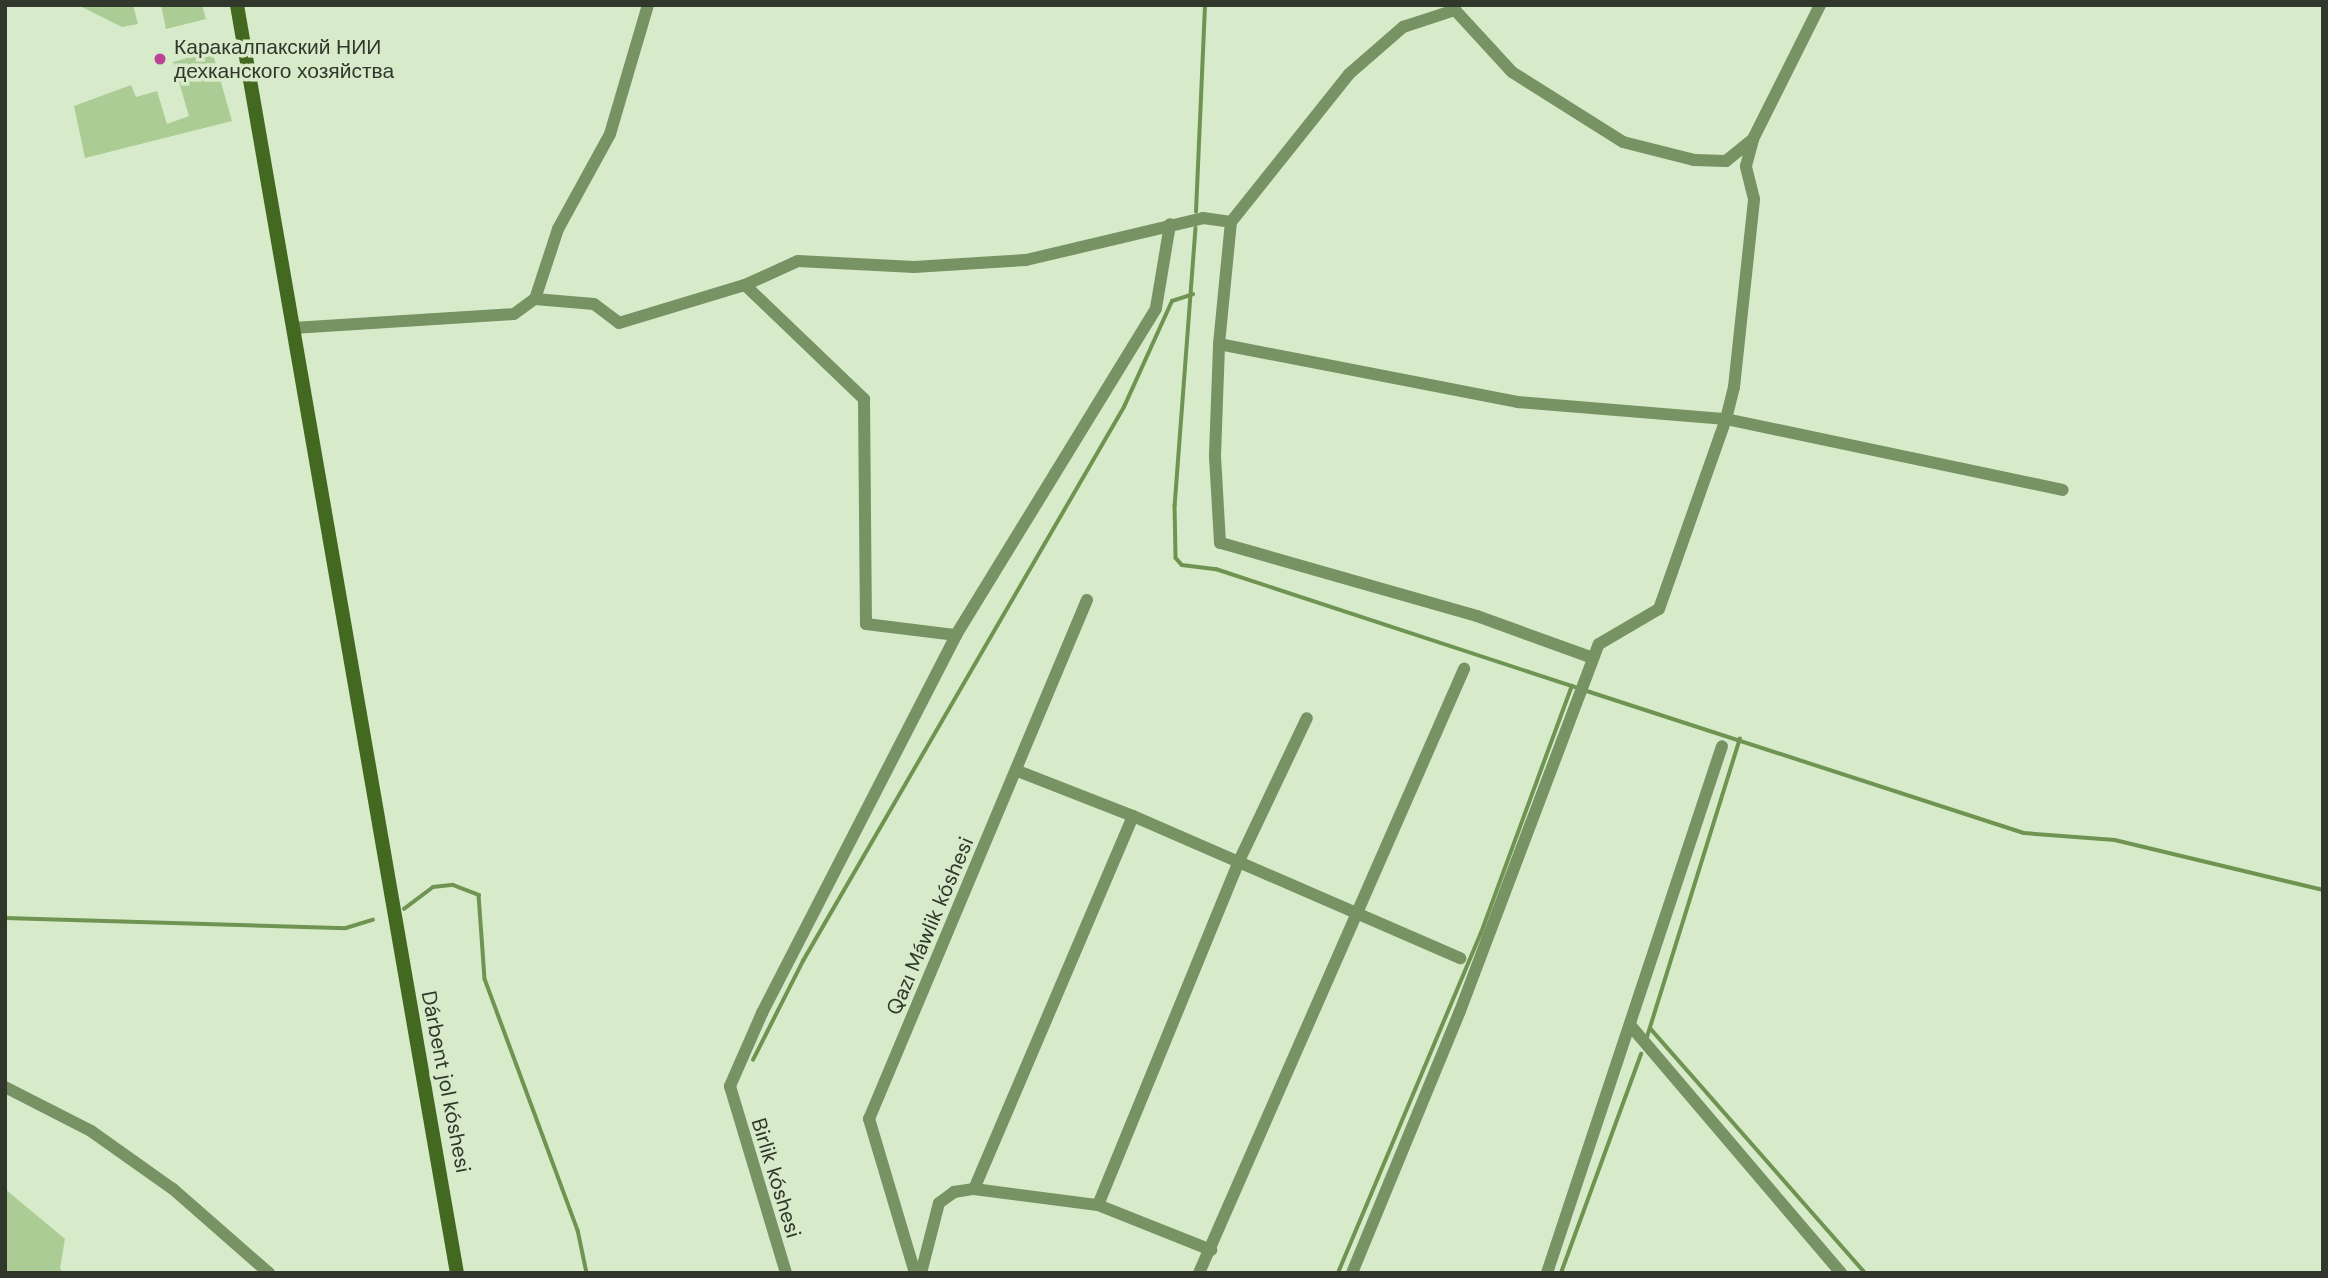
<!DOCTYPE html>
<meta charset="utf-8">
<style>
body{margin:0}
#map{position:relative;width:2328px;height:1278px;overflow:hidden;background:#d7ebca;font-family:"DM Sans",sans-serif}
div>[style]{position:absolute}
.green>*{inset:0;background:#abcc94}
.stream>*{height:3.5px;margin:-1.75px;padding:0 1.75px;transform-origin:1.75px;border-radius:1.75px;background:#6f9452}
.minor>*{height:12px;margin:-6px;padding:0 6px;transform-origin:6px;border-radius:6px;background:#779263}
.secondary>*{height:14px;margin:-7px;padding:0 7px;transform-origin:7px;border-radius:7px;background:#436920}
.dots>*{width:19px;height:19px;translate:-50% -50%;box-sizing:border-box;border:4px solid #d7ebca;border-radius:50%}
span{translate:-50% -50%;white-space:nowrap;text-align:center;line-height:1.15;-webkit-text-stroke:7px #d7ebca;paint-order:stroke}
.poi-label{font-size:21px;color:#31382b}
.left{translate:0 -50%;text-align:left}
.street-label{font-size:21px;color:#31382b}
.frame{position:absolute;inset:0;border:7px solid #31382b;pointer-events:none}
</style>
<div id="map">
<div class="green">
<i style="clip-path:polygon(78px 5px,133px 5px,138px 24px,122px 27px)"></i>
<i style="clip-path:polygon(161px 5px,202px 5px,206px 19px,166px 29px)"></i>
<i style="clip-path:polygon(212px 51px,232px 121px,85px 158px,74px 106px,131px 85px,136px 97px,157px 91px,167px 124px,189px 116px,173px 62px)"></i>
<i style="clip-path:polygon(5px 1189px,65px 1239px,60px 1268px,63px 1273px,5px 1273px)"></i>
</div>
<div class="stream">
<i style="left:1196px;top:212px;width:207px;rotate:-87.5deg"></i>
<i style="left:1196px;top:228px;width:278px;rotate:94.3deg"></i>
<i style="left:1175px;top:505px;width:53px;rotate:88.9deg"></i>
<i style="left:1176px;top:558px;width:9px;rotate:49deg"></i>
<i style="left:1182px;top:565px;width:34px;rotate:7deg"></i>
<i style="left:1216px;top:569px;width:382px;rotate:18.2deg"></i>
<i style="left:1587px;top:691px;width:459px;rotate:18deg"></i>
<i style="left:2024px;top:833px;width:91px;rotate:4.4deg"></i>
<i style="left:2115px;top:840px;width:214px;rotate:13.5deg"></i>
<i style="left:404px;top:909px;width:36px;rotate:-37deg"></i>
<i style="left:433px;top:887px;width:20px;rotate:-6deg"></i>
<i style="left:453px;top:885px;width:28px;rotate:21deg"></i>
<i style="left:479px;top:895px;width:84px;rotate:85.9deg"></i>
<i style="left:485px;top:979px;width:268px;rotate:69.7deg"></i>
<i style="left:578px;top:1230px;width:44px;rotate:78.2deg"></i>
<i style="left:5px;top:918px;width:341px;rotate:1.7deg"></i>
<i style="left:346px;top:928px;width:28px;rotate:-17deg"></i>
<i style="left:1651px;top:1029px;width:325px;rotate:48.7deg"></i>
<i style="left:1647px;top:1037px;width:312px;rotate:-72.7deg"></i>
<i style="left:753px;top:1060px;width:111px;rotate:-63.2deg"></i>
<i style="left:803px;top:961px;width:640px;rotate:-59.91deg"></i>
<i style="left:1124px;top:407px;width:116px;rotate:-65.6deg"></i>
<i style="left:1172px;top:301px;width:22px;rotate:-18deg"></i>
<i style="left:1338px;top:1273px;width:369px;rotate:-67.2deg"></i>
<i style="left:1481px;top:933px;width:263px;rotate:-69.8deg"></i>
<i style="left:1561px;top:1273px;width:233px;rotate:-69.9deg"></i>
</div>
<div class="minor">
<i style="left:745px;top:285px;width:165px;rotate:43.8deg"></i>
<i style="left:864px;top:399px;width:225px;rotate:89.5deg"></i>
<i style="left:866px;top:624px;width:91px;rotate:7deg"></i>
<i style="left:535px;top:299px;width:59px;rotate:4.8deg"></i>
<i style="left:594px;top:304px;width:31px;rotate:37deg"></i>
<i style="left:619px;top:323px;width:132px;rotate:-16.8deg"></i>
<i style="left:745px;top:285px;width:58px;rotate:-24.4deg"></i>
<i style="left:798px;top:261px;width:116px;rotate:3deg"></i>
<i style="left:914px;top:267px;width:112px;rotate:-3.6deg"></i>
<i style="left:1026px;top:260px;width:182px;rotate:-13.3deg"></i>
<i style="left:1203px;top:218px;width:28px;rotate:8deg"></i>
<i style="left:293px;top:328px;width:221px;rotate:-3.6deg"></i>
<i style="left:514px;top:314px;width:26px;rotate:-36deg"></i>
<i style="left:535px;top:299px;width:74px;rotate:-71.8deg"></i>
<i style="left:558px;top:229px;width:108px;rotate:-61.3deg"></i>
<i style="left:610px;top:134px;width:134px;rotate:-73.6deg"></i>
<i style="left:1219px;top:344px;width:305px;rotate:11deg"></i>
<i style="left:1518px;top:402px;width:209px;rotate:4.7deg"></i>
<i style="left:1726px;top:419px;width:344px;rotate:11.9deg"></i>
<i style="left:1593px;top:658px;width:123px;rotate:-160.1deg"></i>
<i style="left:1477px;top:616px;width:267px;rotate:-164.1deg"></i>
<i style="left:1220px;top:543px;width:88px;rotate:-93.3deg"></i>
<i style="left:1215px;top:455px;width:111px;rotate:-87.9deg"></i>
<i style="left:1219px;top:344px;width:123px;rotate:-84.4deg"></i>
<i style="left:1231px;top:222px;width:189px;rotate:-51.4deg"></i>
<i style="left:1349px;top:74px;width:72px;rotate:-41deg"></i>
<i style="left:1403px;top:27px;width:55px;rotate:-18.1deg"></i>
<i style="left:1455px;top:10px;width:84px;rotate:47.4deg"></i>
<i style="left:1512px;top:72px;width:131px;rotate:32.2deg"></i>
<i style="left:1623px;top:142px;width:73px;rotate:14.2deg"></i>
<i style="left:1694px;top:160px;width:32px;rotate:2deg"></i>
<i style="left:1726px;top:161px;width:35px;rotate:-39deg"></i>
<i style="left:1018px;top:771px;width:123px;rotate:21.4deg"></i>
<i style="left:1133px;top:816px;width:357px;rotate:23.5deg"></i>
<i style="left:1630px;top:1025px;width:326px;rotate:49.6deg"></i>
<i style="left:5px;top:1087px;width:97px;rotate:27.1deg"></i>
<i style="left:91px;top:1131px;width:100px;rotate:35.3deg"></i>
<i style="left:173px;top:1189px;width:128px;rotate:41.2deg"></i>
<i style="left:974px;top:1189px;width:125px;rotate:7.4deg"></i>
<i style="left:1098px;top:1205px;width:122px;rotate:21.7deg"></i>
<i style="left:1098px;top:1205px;width:372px;rotate:-67.7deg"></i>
<i style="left:1239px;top:861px;width:158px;rotate:-64.6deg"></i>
<i style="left:786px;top:1273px;width:195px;rotate:-106.7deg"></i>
<i style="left:730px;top:1086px;width:80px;rotate:-66.3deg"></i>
<i style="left:762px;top:1013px;width:425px;rotate:-62.8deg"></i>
<i style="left:956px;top:635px;width:383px;rotate:-58.5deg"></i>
<i style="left:1156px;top:308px;width:85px;rotate:-80.5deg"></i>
<i style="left:915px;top:1273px;width:161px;rotate:-106.6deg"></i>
<i style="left:869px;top:1119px;width:563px;rotate:-67.22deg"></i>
<i style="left:921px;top:1273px;width:72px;rotate:-75.6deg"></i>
<i style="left:939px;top:1203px;width:19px;rotate:-36deg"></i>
<i style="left:954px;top:1192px;width:20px;rotate:-9deg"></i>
<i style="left:974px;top:1189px;width:405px;rotate:-66.9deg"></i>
<i style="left:1199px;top:1273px;width:660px;rotate:-66.31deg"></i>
<i style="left:1352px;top:1273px;width:283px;rotate:-67.6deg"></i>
<i style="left:1460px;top:1011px;width:392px;rotate:-69.3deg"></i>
<i style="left:1599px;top:644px;width:69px;rotate:-30.3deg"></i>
<i style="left:1659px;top:609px;width:201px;rotate:-70.6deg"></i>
<i style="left:1726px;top:419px;width:33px;rotate:-76deg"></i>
<i style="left:1734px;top:387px;width:189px;rotate:-83.9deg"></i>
<i style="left:1754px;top:199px;width:34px;rotate:-104deg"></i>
<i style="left:1746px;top:166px;width:28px;rotate:-75deg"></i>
<i style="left:1753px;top:139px;width:150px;rotate:-63.4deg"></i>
<i style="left:1547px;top:1273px;width:555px;rotate:-71.63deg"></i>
</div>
<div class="secondary">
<i style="left:237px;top:5px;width:1287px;rotate:80.16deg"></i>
</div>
<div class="dots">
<i style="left:160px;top:59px;background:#bc4396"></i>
</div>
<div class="poi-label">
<span class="left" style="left:174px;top:59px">Каракалпакский НИИ<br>дехканского хозяйства</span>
</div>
<div class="street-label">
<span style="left:930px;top:926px;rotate:-67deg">Qazı Máwlik kóshesi</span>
<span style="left:446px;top:1082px;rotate:79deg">Dárbent jol kóshesi</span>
<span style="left:776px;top:1178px;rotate:73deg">Birlik kóshesi</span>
</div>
<div class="frame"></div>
</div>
